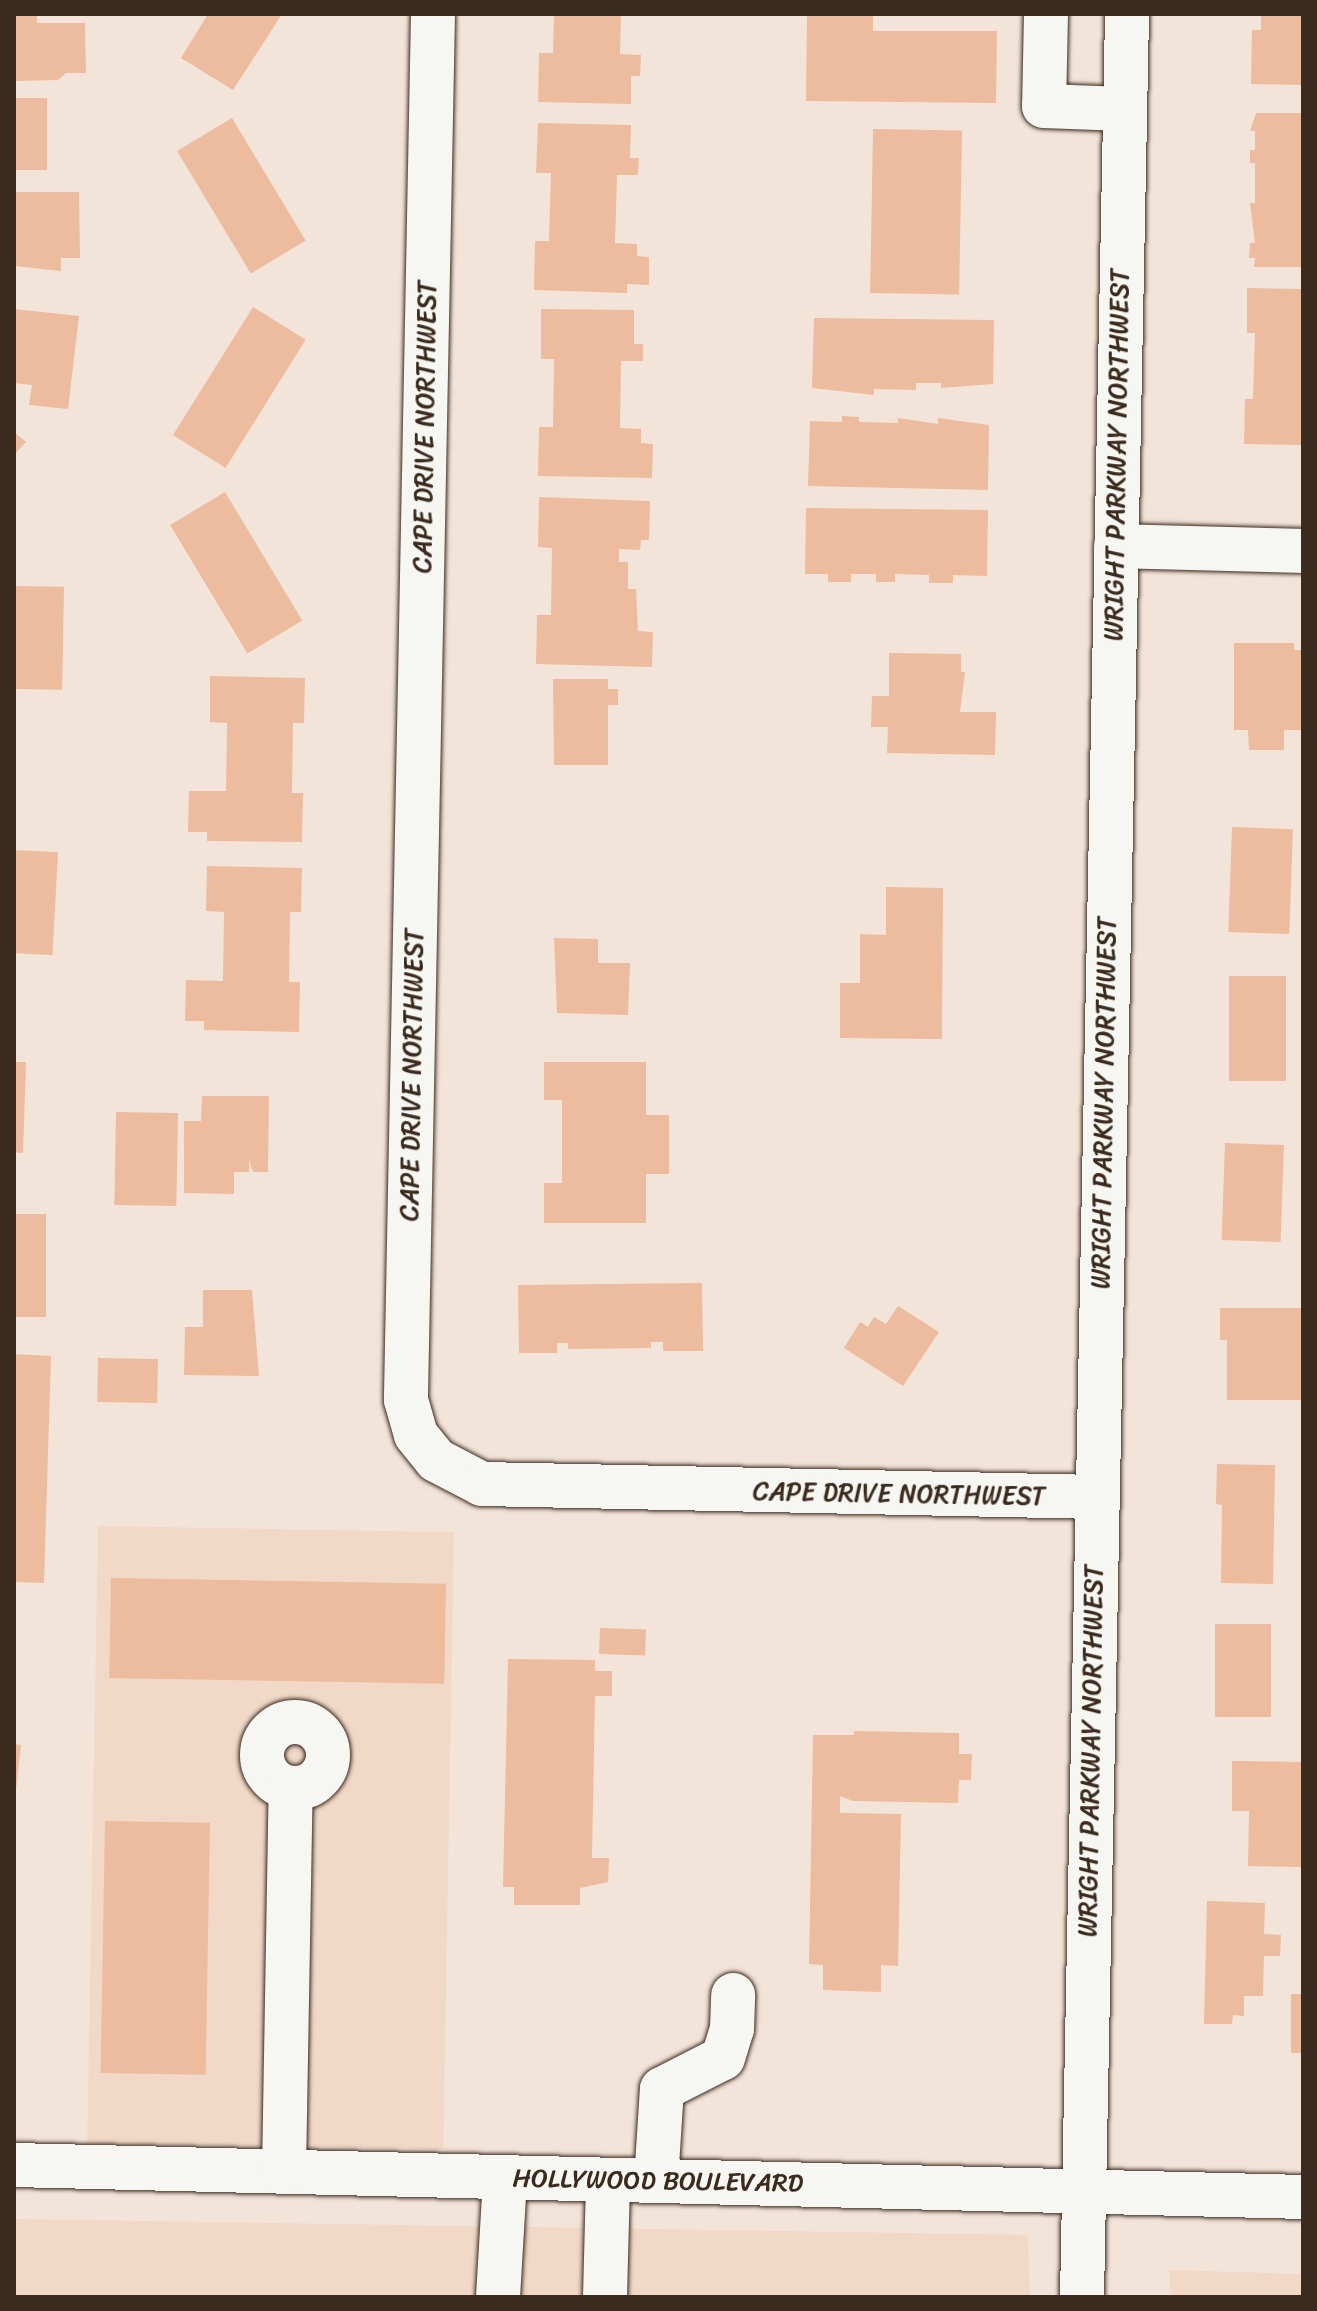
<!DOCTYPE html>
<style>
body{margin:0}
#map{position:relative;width:1317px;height:2311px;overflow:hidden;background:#f3e4d9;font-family:Sriracha,sans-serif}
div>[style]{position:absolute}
.built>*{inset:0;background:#f1d8c7;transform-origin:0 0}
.building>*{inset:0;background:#edbb9e;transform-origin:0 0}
.roads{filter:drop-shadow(0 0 2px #3b2a1e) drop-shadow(0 0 2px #3b2a1e)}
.minor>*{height:44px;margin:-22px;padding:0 22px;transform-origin:22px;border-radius:22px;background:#f6f6f2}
.minor>.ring{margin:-22px;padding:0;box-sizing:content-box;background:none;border:44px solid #f6f6f2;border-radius:50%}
span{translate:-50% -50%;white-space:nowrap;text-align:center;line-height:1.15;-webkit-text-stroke:6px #f6f6f2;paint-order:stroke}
.street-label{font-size:26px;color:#3b2a1e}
.frame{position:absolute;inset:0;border:16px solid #3b2a1e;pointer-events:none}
</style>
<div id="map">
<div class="built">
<i style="left:98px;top:1526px;width:356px;height:617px;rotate:1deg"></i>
<i style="clip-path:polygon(14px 2219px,1028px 2235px,1030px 2297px,14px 2297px)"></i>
<i style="clip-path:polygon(1169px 2270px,1303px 2274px,1303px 2297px,1171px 2297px)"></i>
</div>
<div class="building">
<i style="clip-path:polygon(14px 14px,37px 14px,37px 23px,85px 23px,86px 73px,66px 73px,58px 80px,14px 81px)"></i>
<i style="clip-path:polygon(208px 14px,282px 14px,233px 90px,181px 58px)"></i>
<i style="clip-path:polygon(554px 14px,621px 14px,620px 54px,641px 55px,640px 76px,631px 76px,631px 104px,538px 102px,539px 53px,553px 53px)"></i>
<i style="clip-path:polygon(807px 14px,873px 14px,873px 31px,997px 31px,996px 103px,806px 101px)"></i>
<i style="clip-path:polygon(1261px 14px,1303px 14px,1303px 85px,1251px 84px,1252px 30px,1261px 30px)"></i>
<i style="left:14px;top:98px;width:33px;height:72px"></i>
<i style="clip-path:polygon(1256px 113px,1303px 113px,1303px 267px,1254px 267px,1255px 258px,1249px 258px,1250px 243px,1255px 243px,1250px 203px,1255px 203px,1255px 163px,1250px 163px,1250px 150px,1255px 150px,1255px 131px,1250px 131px)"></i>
<i style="left:232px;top:118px;width:143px;height:64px;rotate:59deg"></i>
<i style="clip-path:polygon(538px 123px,631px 125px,630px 158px,639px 158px,638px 175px,617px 175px,615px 243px,637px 244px,637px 256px,649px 257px,649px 285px,627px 284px,627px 293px,534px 290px,535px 241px,549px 241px,551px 173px,536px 173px)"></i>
<i style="left:873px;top:129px;width:89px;height:164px;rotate:1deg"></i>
<i style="clip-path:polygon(14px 192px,79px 192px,80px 258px,61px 258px,61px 271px,14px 266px)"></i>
<i style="clip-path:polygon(1247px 288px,1303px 289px,1303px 445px,1244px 444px,1245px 399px,1253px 399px,1255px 333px,1247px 333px)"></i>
<i style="left:253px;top:307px;width:62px;height:151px;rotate:32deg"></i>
<i style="clip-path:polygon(14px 309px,79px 316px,68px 409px,29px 405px,32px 385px,14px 383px)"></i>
<i style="clip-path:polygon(541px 309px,634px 310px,634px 344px,643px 344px,643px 361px,621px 361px,620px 428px,641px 429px,641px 443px,653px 444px,652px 478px,538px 476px,539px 427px,553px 427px,554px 359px,541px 359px)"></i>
<i style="clip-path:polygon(814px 318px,994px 320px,993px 384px,941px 388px,941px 383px,916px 383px,916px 390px,874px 389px,874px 395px,812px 388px)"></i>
<i style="clip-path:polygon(842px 416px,859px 417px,859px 422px,898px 423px,898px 418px,938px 424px,938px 418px,989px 425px,988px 490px,808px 486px,810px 421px,842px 422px)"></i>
<i style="clip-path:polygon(14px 432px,26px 442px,14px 455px)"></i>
<i style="left:225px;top:492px;width:150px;height:64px;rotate:59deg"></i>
<i style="clip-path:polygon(539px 497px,650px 501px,649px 540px,641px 540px,640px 550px,619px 549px,619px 562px,628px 562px,628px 589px,636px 589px,638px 631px,653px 632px,652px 667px,536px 664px,537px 615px,551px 615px,552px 548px,538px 547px)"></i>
<i style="clip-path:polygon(806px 508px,988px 510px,987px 576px,953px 575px,953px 583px,929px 583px,929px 575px,895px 574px,895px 582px,876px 582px,876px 574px,851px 574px,851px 582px,828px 582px,828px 574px,805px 574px)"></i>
<i style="left:14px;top:586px;width:50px;height:103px;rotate:1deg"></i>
<i style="clip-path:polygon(1234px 643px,1294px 643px,1294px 650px,1303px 650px,1303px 730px,1284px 730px,1284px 750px,1249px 750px,1248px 730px,1234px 730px)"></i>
<i style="clip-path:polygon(889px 653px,961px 654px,961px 672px,965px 672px,960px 712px,996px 712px,995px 755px,887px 753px,888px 727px,871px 727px,872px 696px,889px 696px)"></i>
<i style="clip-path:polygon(210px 676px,305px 678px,304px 723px,293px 723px,292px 793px,303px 793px,302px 842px,207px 841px,207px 832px,188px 832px,189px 791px,226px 791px,227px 723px,210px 722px)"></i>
<i style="clip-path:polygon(553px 679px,608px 679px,608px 689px,618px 689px,618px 705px,608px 705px,608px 765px,554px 765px)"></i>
<i style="left:1232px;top:827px;width:61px;height:105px;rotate:2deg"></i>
<i style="left:14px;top:850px;width:44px;height:103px;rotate:3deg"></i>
<i style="clip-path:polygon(207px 866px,302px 868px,301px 912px,290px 912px,289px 982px,300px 982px,299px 1032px,204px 1030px,204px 1021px,185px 1021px,186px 980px,223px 981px,224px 912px,206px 911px)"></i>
<i style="clip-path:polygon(886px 887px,943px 888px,942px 1039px,840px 1038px,840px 983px,860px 983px,860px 934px,886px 935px)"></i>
<i style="clip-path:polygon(554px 938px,598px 939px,598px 963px,630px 963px,628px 1015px,557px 1013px)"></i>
<i style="left:1229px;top:976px;width:57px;height:105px"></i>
<i style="clip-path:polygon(14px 1062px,26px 1062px,23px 1153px,14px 1152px)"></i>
<i style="clip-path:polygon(544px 1062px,646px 1062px,646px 1115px,669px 1115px,669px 1174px,646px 1174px,646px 1223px,544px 1223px,544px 1183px,562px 1183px,562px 1100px,544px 1100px)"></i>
<i style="clip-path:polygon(202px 1096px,269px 1096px,268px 1172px,253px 1172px,249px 1160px,249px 1172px,234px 1172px,234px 1194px,184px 1193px,184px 1121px,201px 1121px)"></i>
<i style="left:116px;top:1112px;width:62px;height:93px;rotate:1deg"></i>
<i style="left:1225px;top:1143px;width:59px;height:97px;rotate:2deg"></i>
<i style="left:14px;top:1214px;width:32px;height:103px"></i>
<i style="clip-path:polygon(702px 1283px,703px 1351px,663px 1351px,663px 1342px,651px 1342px,651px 1348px,568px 1349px,568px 1343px,557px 1343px,557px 1353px,519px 1353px,518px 1285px)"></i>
<i style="clip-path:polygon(203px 1290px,252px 1290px,259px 1376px,184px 1375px,185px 1327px,203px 1327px)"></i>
<i style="clip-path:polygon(898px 1306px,939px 1332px,903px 1386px,844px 1348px,860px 1322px,868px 1327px,874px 1317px,886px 1324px)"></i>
<i style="clip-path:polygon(1220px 1308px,1303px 1308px,1303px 1400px,1227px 1400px,1227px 1340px,1220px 1340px)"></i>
<i style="clip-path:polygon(14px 1354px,51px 1356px,44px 1583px,14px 1582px)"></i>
<i style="left:98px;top:1358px;width:60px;height:44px;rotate:1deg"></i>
<i style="clip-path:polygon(1217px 1464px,1275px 1465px,1273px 1584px,1221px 1583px,1222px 1505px,1216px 1504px)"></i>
<i style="left:111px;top:1578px;width:335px;height:100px;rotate:1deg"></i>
<i style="left:1215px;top:1624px;width:56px;height:93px"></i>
<i style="left:600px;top:1628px;width:46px;height:26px;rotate:2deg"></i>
<i style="clip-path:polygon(508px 1659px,595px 1660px,595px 1671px,612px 1671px,612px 1696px,595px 1696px,592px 1858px,609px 1858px,608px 1882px,580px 1888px,580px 1905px,514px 1905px,514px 1887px,503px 1887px)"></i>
<i style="clip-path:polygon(854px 1731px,959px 1733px,959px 1754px,972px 1754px,971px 1780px,959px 1780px,958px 1803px,853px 1801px,840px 1796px,840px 1813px,901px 1814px,898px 1966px,881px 1965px,881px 1992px,823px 1990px,823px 1965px,809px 1964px,813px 1735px,854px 1735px)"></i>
<i style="clip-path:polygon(14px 1744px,21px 1745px,16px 1790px,14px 1790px)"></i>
<i style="clip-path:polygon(1232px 1761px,1303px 1762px,1303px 1867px,1248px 1866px,1249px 1811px,1232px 1811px)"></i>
<i style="left:105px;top:1821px;width:105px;height:252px;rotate:1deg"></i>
<i style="clip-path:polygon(1207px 1901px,1265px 1903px,1264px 1934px,1281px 1935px,1280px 1956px,1264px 1956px,1263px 1996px,1244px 1996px,1244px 2016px,1233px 2015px,1232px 2024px,1204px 2024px)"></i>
<i style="left:1291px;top:1994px;width:12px;height:59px"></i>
</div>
<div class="roads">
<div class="minor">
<i style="left:433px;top:14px;width:1386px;rotate:91.12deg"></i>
<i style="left:406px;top:1400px;width:36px;rotate:74deg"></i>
<i style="left:416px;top:1435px;width:32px;rotate:51deg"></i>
<i style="left:436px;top:1460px;width:52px;rotate:27.6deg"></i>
<i style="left:482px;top:1484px;width:614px;rotate:1.21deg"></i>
<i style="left:1046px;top:14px;width:92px;rotate:91.2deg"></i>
<i style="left:1044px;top:106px;width:80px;rotate:2.1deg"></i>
<i style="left:1116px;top:546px;width:187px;rotate:1.5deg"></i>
<i class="ring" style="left:262px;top:1722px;width:22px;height:22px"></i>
<i style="left:14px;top:2165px;width:1289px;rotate:1.42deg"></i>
<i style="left:284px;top:2171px;width:383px;rotate:-89deg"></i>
<i style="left:656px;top:2181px;width:92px;rotate:-86.3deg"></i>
<i style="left:662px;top:2089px;width:68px;rotate:-26.9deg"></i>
<i style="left:723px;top:2058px;width:30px;rotate:-73deg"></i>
<i style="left:732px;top:2029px;width:34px;rotate:-88deg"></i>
<i style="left:498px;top:2297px;width:119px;rotate:-86.6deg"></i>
<i style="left:605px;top:2297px;width:117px;rotate:-88.5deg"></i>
<i style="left:1082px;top:2297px;width:2283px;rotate:-88.87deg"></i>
</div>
</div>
<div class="street-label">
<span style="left:425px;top:427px;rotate:-89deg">CAPE DRIVE NORTHWEST</span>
<span style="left:1117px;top:455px;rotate:-89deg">WRIGHT PARKWAY NORTHWEST</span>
<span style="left:412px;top:1075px;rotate:-89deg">CAPE DRIVE NORTHWEST</span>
<span style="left:1104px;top:1103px;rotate:-89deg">WRIGHT PARKWAY NORTHWEST</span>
<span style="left:899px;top:1494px;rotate:1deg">CAPE DRIVE NORTHWEST</span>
<span style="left:1091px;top:1751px;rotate:-89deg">WRIGHT PARKWAY NORTHWEST</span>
<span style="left:658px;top:2181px;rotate:1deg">HOLLYWOOD BOULEVARD</span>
</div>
<div class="frame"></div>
</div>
